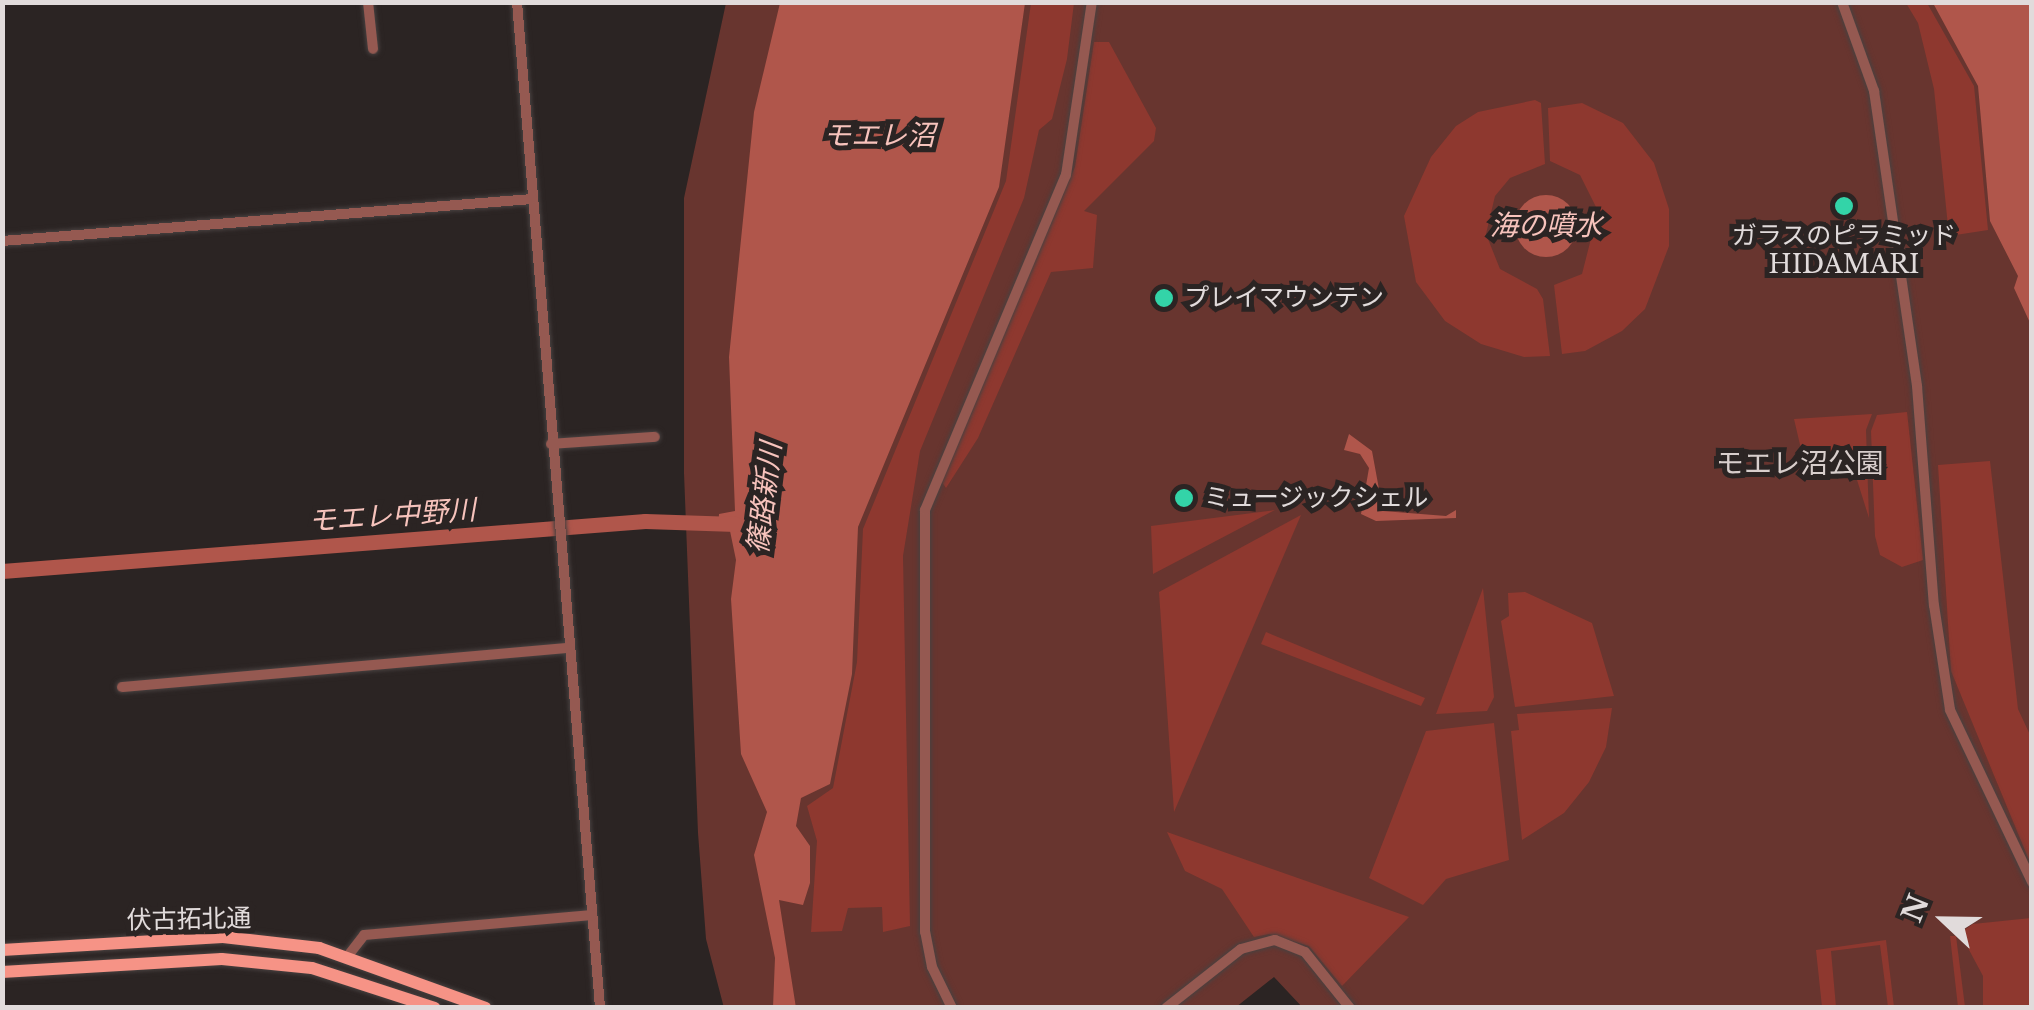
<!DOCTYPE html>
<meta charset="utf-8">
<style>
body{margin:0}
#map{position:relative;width:2034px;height:1010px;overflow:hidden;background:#2b2423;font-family:"Libre Baskerville","Noto Sans JP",serif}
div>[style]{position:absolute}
.green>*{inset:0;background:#68352f}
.forest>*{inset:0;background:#8e382f}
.water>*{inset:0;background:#b0564b}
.round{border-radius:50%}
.river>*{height:15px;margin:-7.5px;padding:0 7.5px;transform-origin:7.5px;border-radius:7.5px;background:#b0564b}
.roads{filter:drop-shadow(0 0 2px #484140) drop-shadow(0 0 2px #484140)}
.minor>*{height:10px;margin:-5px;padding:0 5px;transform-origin:5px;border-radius:5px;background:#955951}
.major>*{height:12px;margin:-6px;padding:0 6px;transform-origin:6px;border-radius:6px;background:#f69386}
.dots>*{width:28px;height:28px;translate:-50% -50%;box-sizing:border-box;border:5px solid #2b2423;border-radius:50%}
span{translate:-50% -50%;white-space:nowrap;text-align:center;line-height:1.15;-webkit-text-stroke:10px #2b2423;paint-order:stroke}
.poi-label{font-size:25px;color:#e1dbdb}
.left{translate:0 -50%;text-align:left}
.street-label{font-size:25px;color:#e1dbdb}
.water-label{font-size:28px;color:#f7c3bc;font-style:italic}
.neighbourhood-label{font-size:28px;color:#d8cecc}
.frame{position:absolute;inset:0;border:5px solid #e1dbdb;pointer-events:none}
.north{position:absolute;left:1894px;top:870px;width:100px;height:100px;-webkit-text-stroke:8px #2b2423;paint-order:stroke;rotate:292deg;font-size:28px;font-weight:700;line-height:40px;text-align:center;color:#e1dbdb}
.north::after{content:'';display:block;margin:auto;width:35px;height:45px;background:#e1dbdb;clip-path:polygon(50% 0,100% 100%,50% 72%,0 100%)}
</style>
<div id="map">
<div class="green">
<i style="clip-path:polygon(726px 3px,2031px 3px,2031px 1007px,1303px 1008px,1274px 977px,1236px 1007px,724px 1008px,706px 939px,698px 833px,684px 473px,684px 198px)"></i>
</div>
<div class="forest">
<i style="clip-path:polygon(1031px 3px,1074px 3px,1067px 59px,1052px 119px,1039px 130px,1024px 198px,920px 451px,903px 556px,910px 926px,883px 932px,882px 907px,848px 908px,842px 931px,811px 932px,817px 841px,807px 806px,833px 788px,857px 662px,863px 529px,1006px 181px)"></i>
<i style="clip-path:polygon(1906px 3px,1927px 3px,1974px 86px,1988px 230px,1949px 236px,1934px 89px,1918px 23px)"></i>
<i style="clip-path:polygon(1094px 42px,1109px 42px,1156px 128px,1154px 141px,1084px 211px,1097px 215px,1093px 268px,1051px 272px,978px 438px,946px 488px,941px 481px,1075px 167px)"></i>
<i style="clip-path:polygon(1535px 100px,1541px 103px,1545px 164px,1510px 178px,1495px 196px,1486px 234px,1500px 269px,1537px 289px,1543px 299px,1550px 356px,1524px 357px,1481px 344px,1445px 321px,1416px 282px,1404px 216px,1431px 157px,1456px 126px,1478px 112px)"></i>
<i style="clip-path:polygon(1582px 103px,1623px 123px,1654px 163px,1669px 209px,1669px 246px,1645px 309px,1622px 331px,1585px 351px,1562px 354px,1554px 285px,1582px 274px,1598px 211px,1580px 175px,1550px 161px,1548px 108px)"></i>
<i style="clip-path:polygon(1907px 412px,1923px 560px,1902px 567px,1880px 555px,1875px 536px,1871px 431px,1877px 415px)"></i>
<i style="clip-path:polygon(1872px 414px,1866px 430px,1869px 518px,1852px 464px,1830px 456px,1816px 461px,1801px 449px,1794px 419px)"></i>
<i style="clip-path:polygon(1990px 461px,2018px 709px,2031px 737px,2031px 865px,1951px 671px,1938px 465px)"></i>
<i style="clip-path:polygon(1275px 510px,1153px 574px,1151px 526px)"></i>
<i style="clip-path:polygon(1301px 515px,1174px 812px,1159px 592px)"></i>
<i style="clip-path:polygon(1483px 588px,1494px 697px,1487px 711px,1436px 714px)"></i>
<i style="clip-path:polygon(1525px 592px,1592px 623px,1614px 696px,1515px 707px,1501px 621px,1509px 616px,1508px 593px)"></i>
<i style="clip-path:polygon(1266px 632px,1425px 698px,1421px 706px,1261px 644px)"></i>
<i style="clip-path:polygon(1612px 708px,1606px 747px,1589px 782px,1564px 813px,1522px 840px,1511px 731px,1519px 730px,1517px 714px)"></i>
<i style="clip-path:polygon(1494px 723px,1509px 860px,1446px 879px,1423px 905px,1369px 878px,1426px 731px)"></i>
<i style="clip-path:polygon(1167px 832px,1409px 917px,1342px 986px,1309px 946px,1269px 934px,1254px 937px,1222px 889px,1185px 871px)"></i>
<i style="clip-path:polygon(2031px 918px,2031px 1007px,1983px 1007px,1983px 976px,1960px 933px,1973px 924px)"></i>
<i style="clip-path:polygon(1950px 936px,1956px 936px,1965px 1007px,1958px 1007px)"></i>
<i style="clip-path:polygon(1886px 940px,1894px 1007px,1888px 1007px,1880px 945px,1831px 951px,1836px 1007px,1822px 1007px,1816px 950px)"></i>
</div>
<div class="water">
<i style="clip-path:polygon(780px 3px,1025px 3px,999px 187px,858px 527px,852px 674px,830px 784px,801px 798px,796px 826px,810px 846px,810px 883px,803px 905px,779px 900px,796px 1008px,773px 1007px,775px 958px,754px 855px,767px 812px,741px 754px,731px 599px,736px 560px,730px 531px,718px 530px,719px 514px,735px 511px,729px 357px,754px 112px)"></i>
<i style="clip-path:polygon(1933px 3px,2031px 3px,2031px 325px,2014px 288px,2018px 276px,1990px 221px,1978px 86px)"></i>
<i class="round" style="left:1515px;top:195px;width:62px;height:62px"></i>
<i style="clip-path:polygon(1349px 434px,1372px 451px,1383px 511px,1446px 516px,1456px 510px,1456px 518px,1376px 521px,1361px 514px,1369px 468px,1360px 454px,1344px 450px)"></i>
</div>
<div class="river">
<i style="left:2px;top:571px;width:645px;rotate:-4.45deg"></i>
<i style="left:645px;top:521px;width:91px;rotate:1.9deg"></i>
</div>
<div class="roads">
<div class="minor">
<i style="left:368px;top:2px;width:47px;rotate:83.9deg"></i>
<i style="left:517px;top:2px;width:1009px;rotate:85.28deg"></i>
<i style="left:1842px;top:2px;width:95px;rotate:70.2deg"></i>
<i style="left:1874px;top:91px;width:298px;rotate:81.7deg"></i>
<i style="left:1917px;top:386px;width:220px;rotate:85.6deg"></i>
<i style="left:1934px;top:605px;width:106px;rotate:81.3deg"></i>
<i style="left:1950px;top:710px;width:191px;rotate:64.5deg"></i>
<i style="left:2px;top:241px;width:532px;rotate:-4.53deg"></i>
<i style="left:551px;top:444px;width:104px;rotate:-3.9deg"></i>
<i style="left:122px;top:687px;width:447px;rotate:-5deg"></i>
<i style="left:347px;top:957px;width:28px;rotate:-52deg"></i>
<i style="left:364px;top:935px;width:229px;rotate:-5deg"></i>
<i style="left:952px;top:1008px;width:46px;rotate:-116deg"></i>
<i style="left:932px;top:967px;width:36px;rotate:-101deg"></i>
<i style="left:925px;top:932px;width:422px;rotate:-90deg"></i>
<i style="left:925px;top:510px;width:363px;rotate:-67.2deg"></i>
<i style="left:1066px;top:175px;width:175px;rotate:-81.5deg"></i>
<i style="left:1166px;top:1008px;width:95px;rotate:-38.2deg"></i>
<i style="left:1241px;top:949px;width:35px;rotate:-15deg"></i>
<i style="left:1275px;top:940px;width:32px;rotate:22deg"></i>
<i style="left:1305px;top:952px;width:72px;rotate:51.2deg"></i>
</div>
<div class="major">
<i style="left:2px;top:950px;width:221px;rotate:-3.4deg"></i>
<i style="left:223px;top:937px;width:97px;rotate:6.5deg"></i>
<i style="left:319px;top:948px;width:177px;rotate:19.8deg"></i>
<i style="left:2px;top:972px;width:220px;rotate:-3.4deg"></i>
<i style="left:222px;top:959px;width:90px;rotate:5.7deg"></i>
<i style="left:312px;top:968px;width:129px;rotate:18deg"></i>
</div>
</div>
<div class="dots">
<i style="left:1844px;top:206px;background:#33d4a8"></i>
<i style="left:1164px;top:298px;background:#33d4a8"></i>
<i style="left:1184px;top:498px;background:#33d4a8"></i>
</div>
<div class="poi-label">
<span style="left:1844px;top:251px">ガラスのピラミッド<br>HIDAMARI</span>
<span class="left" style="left:1184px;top:298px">プレイマウンテン</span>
<span class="left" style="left:1204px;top:498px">ミュージックシェル</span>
</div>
<div class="street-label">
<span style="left:189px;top:920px;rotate:-1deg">伏古拓北通</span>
</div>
<div class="water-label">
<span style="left:879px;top:136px">モエレ沼</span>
<span style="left:1546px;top:226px">海の噴水</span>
<span style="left:765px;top:498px;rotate:-83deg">篠路新川</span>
<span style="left:392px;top:516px;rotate:-4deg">モエレ中野川</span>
</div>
<div class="neighbourhood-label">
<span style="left:1800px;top:464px">モエレ沼公園</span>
</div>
<div class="frame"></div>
<div class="north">N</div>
</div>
